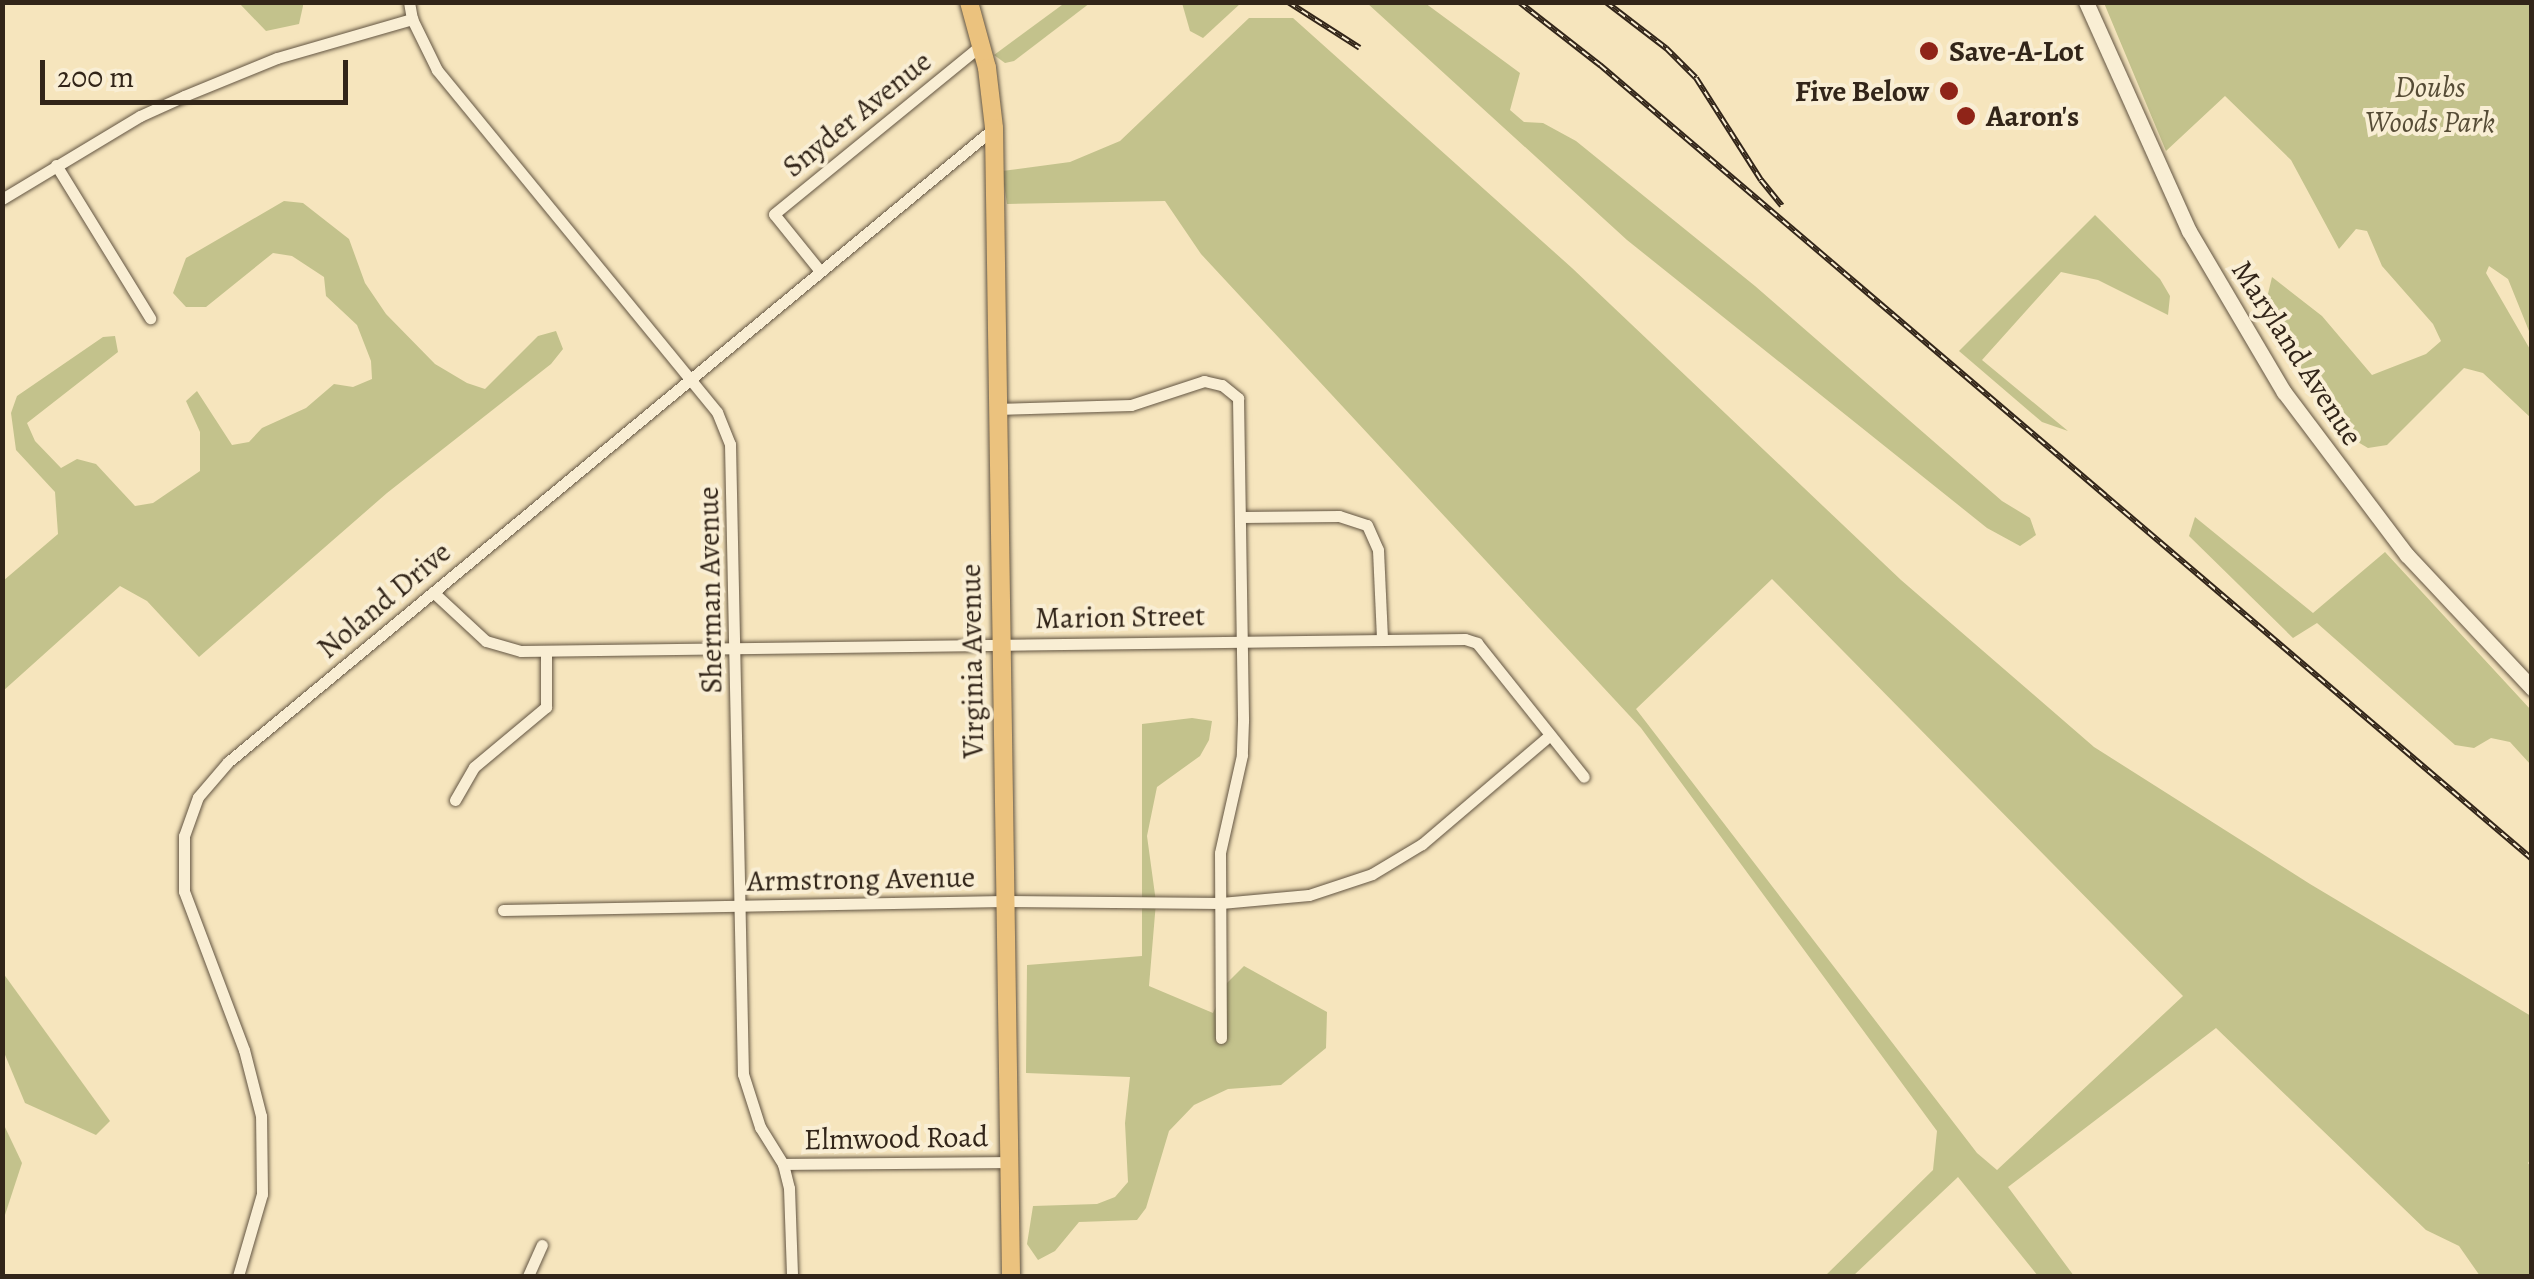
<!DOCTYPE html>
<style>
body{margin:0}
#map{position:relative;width:2534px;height:1279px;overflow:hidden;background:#f6e5bd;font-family:Alegreya,serif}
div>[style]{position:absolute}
.green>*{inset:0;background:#c3c28c}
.roads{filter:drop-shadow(0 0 2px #635542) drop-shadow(0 0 2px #635542)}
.street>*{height:11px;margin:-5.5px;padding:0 5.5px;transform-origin:5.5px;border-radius:5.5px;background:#f9eed4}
.secondary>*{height:15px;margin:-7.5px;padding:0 7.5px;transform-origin:7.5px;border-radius:7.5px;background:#f9eed4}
.primary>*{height:18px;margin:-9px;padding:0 9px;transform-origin:9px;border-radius:9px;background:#ebc27e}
.rail>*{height:6px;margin-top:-3px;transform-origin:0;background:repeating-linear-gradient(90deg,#f9eed4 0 8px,#322519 0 16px);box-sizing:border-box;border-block:2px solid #322519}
.dots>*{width:28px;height:28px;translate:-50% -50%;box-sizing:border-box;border:5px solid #f9eed4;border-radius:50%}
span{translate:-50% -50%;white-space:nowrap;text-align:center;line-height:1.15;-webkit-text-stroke:8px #f9eed4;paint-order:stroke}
.poi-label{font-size:30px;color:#322519;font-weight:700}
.left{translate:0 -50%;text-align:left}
.right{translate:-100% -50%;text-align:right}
.park-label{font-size:30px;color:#564c36;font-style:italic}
.street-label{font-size:30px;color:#322519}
.frame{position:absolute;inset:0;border:5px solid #322519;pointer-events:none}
.scale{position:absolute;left:40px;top:60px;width:308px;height:45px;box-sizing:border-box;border:5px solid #322519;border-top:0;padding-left:12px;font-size:30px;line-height:35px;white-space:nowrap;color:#322519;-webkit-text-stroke:8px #f9eed4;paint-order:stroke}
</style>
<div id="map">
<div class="green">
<i style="clip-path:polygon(1066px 2px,1090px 3px,1014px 61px,1005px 63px,994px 55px)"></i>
<i style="clip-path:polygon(239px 3px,303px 3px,303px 6px,299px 24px,266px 31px)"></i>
<i style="clip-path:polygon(1182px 3px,1182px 2px,1241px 3px,1203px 38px,1190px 31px)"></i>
<i style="clip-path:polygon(1367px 3px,1425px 3px,1520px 73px,1510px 110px,1524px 122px,1543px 123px,1576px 141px,1755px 286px,2002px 501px,2030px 518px,2036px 535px,2020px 546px,1987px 528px,1627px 240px)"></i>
<i style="clip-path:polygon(2104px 3px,2531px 3px,2531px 336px,2508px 279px,2489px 266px,2486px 273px,2531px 351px,2531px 418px,2483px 373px,2464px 368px,2387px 445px,2368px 448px,2351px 438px,2312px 391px,2263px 315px,2272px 277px,2322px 316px,2372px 375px,2426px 354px,2441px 341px,2433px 324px,2382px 266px,2367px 231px,2356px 229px,2339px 249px,2291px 160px,2225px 96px,2166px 151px)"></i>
<i style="clip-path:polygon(evenodd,1249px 18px,1293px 18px,1572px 268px,1901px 580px,2094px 747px,2310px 884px,2531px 1016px,2532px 1157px,2528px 1163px,2532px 1169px,2531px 1276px,2480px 1276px,2459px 1246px,2426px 1230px,2216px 1028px,2008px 1187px,2074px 1276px,2038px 1276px,1958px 1177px,1853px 1276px,1825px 1276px,1933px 1170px,1937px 1131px,1641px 728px,1201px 254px,1165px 201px,1007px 204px,1002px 171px,1070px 162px,1120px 141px,1249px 18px,1772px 579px,2183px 996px,1997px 1170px,1977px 1153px,1636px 709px,1772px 579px)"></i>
<i style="clip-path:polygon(284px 201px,303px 203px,349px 239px,365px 283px,386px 314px,435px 364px,467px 383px,485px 389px,538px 336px,556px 331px,563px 349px,551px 364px,387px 493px,199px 657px,147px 601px,120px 586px,3px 691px,3px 581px,58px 534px,55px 492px,16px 450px,11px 413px,17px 396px,103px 337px,115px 336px,118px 352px,27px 423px,35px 441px,61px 468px,77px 459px,96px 464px,135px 506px,153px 503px,200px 471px,200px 432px,186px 401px,197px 391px,232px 445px,249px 442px,262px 428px,306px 408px,334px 384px,353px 387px,372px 379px,371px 361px,357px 325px,326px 296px,324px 277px,292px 256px,273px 253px,206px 307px,186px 307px,173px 293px,186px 258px)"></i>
<i style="clip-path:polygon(2095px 215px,2160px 279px,2170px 296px,2168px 315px,2098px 280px,2061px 272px,1982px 360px,2068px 431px,2042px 422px,1959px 351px)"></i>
<i style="clip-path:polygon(2195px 517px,2313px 613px,2385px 552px,2531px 710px,2531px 765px,2510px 742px,2491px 738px,2474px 748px,2455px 745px,2317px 623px,2293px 638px,2189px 536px)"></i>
<i style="clip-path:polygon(1192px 718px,1212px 721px,1209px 740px,1200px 756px,1157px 787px,1147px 836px,1156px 902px,1149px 986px,1213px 1013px,1226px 984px,1244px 966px,1327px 1012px,1326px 1048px,1281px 1085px,1228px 1089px,1194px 1105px,1169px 1131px,1146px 1208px,1137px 1220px,1079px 1222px,1055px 1251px,1038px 1260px,1027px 1244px,1033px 1206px,1097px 1204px,1115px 1197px,1128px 1182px,1125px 1123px,1130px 1077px,1026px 1073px,1027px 965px,1142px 956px,1142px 724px)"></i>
<i style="clip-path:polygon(3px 973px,110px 1121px,96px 1135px,25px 1103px,3px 1050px)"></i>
<i style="clip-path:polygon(3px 1123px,22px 1163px,3px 1221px)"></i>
</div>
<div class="roads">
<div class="street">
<i style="left:409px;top:2px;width:17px;rotate:80deg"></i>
<i style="left:412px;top:19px;width:57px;rotate:63.9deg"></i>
<i style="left:437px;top:70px;width:442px;rotate:50.7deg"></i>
<i style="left:717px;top:412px;width:35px;rotate:68deg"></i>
<i style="left:730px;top:444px;width:630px;rotate:88.82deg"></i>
<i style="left:743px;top:1074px;width:56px;rotate:72.2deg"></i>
<i style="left:760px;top:1127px;width:44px;rotate:58.1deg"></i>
<i style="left:783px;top:1164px;width:25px;rotate:76deg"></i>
<i style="left:789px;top:1188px;width:88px;rotate:88deg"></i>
<i style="left:56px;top:165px;width:180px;rotate:58.4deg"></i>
<i style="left:2px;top:199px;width:161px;rotate:-31deg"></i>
<i style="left:140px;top:116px;width:48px;rotate:-24.4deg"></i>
<i style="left:184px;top:96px;width:100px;rotate:-22.2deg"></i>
<i style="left:277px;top:58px;width:141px;rotate:-16.1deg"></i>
<i style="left:820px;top:271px;width:73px;rotate:-128.9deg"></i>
<i style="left:774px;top:214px;width:267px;rotate:-39.2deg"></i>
<i style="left:996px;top:409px;width:135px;rotate:-1.7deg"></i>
<i style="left:1131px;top:405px;width:77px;rotate:-18.2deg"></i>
<i style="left:1204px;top:381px;width:18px;rotate:13deg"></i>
<i style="left:1222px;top:385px;width:21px;rotate:39deg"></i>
<i style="left:1238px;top:398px;width:323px;rotate:89.1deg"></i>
<i style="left:1243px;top:721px;width:34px;rotate:92deg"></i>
<i style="left:1242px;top:755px;width:100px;rotate:102.7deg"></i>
<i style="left:1220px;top:853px;width:185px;rotate:89.7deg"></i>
<i style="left:1242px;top:517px;width:97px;rotate:-0.6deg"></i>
<i style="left:1339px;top:516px;width:29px;rotate:18deg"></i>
<i style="left:1367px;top:525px;width:27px;rotate:66deg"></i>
<i style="left:1378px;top:550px;width:88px;rotate:87.4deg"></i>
<i style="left:433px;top:592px;width:72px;rotate:42.8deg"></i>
<i style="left:486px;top:641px;width:36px;rotate:16deg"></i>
<i style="left:521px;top:651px;width:944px;rotate:-0.73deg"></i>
<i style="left:1465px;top:639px;width:13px;rotate:18deg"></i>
<i style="left:1477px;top:643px;width:171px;rotate:51.4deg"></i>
<i style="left:455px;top:800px;width:38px;rotate:-60deg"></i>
<i style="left:474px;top:767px;width:94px;rotate:-39.8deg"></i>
<i style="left:546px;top:707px;width:55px;rotate:-90deg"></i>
<i style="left:503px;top:910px;width:501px;rotate:-1.03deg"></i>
<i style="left:1004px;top:901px;width:217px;rotate:0.5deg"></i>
<i style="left:1221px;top:903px;width:88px;rotate:-5.2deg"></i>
<i style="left:1309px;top:895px;width:66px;rotate:-18.4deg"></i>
<i style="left:1372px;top:874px;width:58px;rotate:-31deg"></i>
<i style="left:1422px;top:844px;width:168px;rotate:-40.4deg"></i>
<i style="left:783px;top:1164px;width:226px;rotate:-0.5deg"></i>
<i style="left:238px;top:1276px;width:85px;rotate:-73.7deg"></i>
<i style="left:262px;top:1194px;width:78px;rotate:-90.7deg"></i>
<i style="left:261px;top:1116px;width:68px;rotate:-104.4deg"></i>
<i style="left:244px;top:1050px;width:170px;rotate:-110.7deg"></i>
<i style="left:184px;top:891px;width:55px;rotate:-90deg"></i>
<i style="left:184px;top:836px;width:41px;rotate:-70.3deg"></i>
<i style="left:198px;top:797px;width:46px;rotate:-49.4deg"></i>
<i style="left:228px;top:762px;width:994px;rotate:-39.61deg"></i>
<i style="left:528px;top:1276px;width:34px;rotate:-66deg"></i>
</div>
<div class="secondary">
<i style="left:2086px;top:2px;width:251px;rotate:65.8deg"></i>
<i style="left:2189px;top:231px;width:187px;rotate:59.5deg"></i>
<i style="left:2284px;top:392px;width:204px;rotate:53deg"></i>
<i style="left:2407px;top:555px;width:183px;rotate:46.8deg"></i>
</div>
<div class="primary">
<i style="left:969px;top:2px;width:68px;rotate:74.7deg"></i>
<i style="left:987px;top:68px;width:60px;rotate:83.3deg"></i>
<i style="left:994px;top:128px;width:1148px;rotate:89.15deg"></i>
</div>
</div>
<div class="rail">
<i style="left:1288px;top:2px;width:85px;rotate:32.6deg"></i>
<i style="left:1519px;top:2px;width:103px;rotate:37.9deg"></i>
<i style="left:1600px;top:65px;width:1224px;rotate:40.43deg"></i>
<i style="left:1606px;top:2px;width:76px;rotate:37.5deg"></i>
<i style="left:1666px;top:48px;width:42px;rotate:45deg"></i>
<i style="left:1696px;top:78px;width:121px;rotate:57.5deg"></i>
<i style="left:1761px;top:180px;width:33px;rotate:51deg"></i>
</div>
<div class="dots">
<i style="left:1929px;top:51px;background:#8f2418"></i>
<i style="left:1949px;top:91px;background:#8f2418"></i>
<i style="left:1966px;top:116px;background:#8f2418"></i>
</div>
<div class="poi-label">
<span class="left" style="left:1949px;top:51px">Save-A-Lot</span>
<span class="right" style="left:1929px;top:91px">Five Below</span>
<span class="left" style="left:1986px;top:116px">Aaron's</span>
</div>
<div class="park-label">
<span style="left:2430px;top:104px">Doubs<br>Woods Park</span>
</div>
<div class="street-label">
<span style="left:857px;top:114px;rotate:-39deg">Snyder Avenue</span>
<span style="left:2297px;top:353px;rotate:57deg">Maryland Avenue</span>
<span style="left:710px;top:590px;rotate:-91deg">Sherman Avenue</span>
<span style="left:384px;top:600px;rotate:-40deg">Noland Drive</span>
<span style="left:1120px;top:617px;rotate:-1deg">Marion Street</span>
<span style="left:972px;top:661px;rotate:-91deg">Virginia Avenue</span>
<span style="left:861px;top:879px;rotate:-1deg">Armstrong Avenue</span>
<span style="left:896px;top:1138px;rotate:-1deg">Elmwood Road</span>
</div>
<div class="frame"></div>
<div class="scale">200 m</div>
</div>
